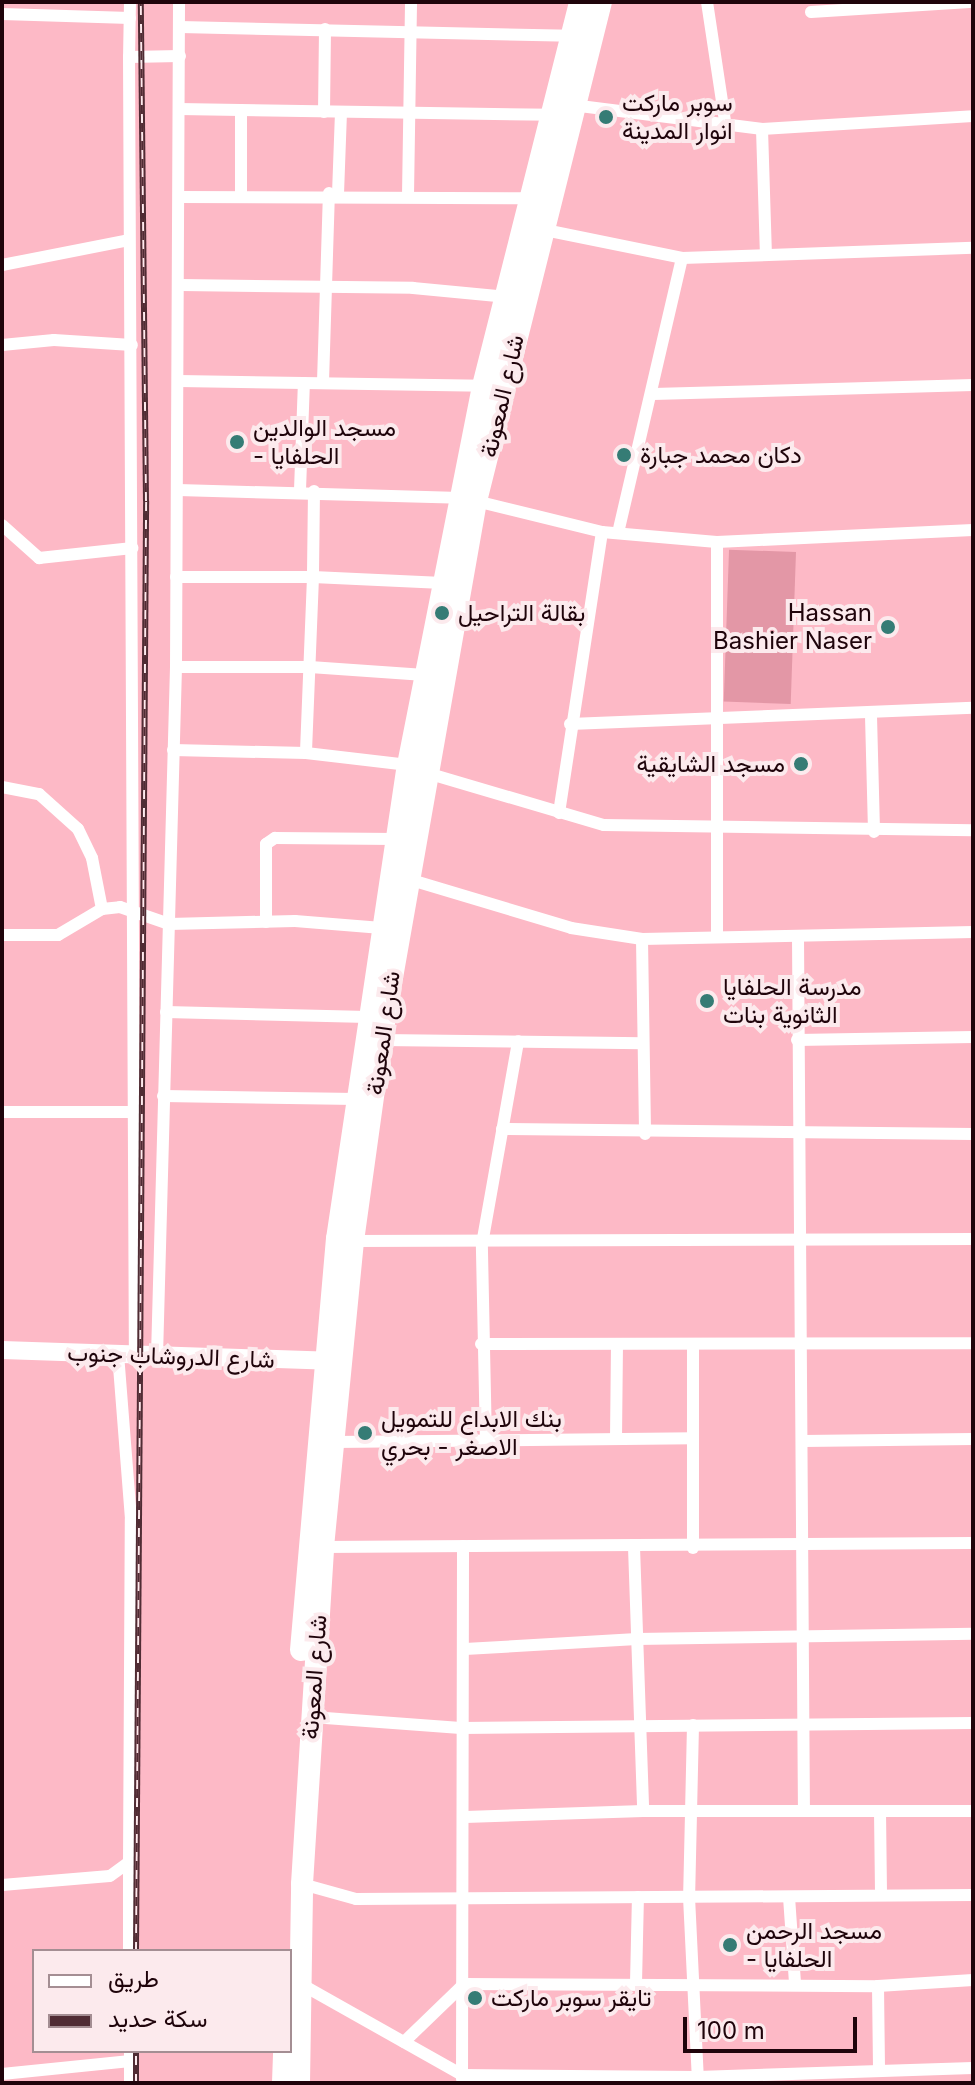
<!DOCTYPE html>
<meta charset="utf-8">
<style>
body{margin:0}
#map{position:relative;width:975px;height:2085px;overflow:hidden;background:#fdb9c6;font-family:Inter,Vazirmatn,sans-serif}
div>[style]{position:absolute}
.green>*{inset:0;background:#e397a6;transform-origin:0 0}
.street>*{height:12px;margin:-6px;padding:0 6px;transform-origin:6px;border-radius:6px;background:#fff}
.secondary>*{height:18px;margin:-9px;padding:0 9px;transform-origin:9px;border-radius:9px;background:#fff}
.highway>*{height:22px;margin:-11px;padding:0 11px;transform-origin:11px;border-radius:11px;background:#fff}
.rail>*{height:6px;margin-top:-3px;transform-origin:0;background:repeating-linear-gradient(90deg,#fceaed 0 9px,#502c34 0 18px);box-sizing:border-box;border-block:2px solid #502c34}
.dots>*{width:22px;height:22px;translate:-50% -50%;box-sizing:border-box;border:4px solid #fceaed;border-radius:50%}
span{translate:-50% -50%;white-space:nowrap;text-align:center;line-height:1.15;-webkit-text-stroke:8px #fceaed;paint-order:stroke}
.poi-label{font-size:24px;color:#1f040b}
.left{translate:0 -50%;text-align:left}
.right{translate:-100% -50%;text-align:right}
.street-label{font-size:24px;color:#1f040b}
.frame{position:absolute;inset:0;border:4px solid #1f040b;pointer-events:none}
.legend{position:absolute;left:32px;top:1949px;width:260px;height:104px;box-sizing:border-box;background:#fceaed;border:2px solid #a48e93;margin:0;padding:10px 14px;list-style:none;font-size:24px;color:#1f040b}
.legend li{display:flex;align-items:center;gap:16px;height:40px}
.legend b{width:40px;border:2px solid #a48e93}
.scale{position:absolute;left:683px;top:2017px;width:174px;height:36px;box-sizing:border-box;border:4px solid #1f040b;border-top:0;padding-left:10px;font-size:24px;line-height:28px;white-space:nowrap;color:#1f040b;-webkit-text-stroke:6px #fceaed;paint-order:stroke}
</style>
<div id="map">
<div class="green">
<i style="left:796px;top:552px;width:152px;height:67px;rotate:92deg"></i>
</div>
<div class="street">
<i style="left:130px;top:2px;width:55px;rotate:91deg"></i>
<i style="left:129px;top:57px;width:51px;rotate:-1.1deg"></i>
<i style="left:707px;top:2px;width:126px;rotate:81.4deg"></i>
<i style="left:811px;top:12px;width:159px;rotate:-3.6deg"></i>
<i style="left:2px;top:14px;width:128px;rotate:1.8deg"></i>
<i style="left:180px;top:27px;width:390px;rotate:1.3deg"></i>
<i style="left:129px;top:57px;width:1298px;rotate:89.74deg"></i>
<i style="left:572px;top:105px;width:192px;rotate:7.2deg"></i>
<i style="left:762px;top:129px;width:211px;rotate:-3.5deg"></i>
<i style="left:179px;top:109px;width:372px;rotate:0.9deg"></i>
<i style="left:241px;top:110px;width:85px;rotate:90deg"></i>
<i style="left:324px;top:112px;width:83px;rotate:-89.3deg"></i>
<i style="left:762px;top:129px;width:125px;rotate:88.2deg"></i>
<i style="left:338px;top:194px;width:82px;rotate:-87.9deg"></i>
<i style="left:408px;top:195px;width:193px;rotate:-89.1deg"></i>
<i style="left:179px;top:197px;width:351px;rotate:0.2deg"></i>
<i style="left:540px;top:229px;width:145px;rotate:11.5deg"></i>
<i style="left:682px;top:258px;width:291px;rotate:-2deg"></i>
<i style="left:2px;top:265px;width:129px;rotate:-11.1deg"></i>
<i style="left:181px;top:285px;width:232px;rotate:0.7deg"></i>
<i style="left:413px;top:288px;width:95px;rotate:5.4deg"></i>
<i style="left:2px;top:345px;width:52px;rotate:-5.5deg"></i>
<i style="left:54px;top:340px;width:78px;rotate:3.7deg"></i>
<i style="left:179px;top:381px;width:304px;rotate:0.9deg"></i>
<i style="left:323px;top:382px;width:189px;rotate:-88.2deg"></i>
<i style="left:653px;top:394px;width:320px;rotate:-1.6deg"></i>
<i style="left:178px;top:490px;width:282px;rotate:1.6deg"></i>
<i style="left:300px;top:490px;width:107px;rotate:-87.9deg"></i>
<i style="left:314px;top:491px;width:86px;rotate:90.7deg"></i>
<i style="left:313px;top:577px;width:130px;rotate:2.6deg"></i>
<i style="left:476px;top:501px;width:130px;rotate:13.8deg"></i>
<i style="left:602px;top:532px;width:115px;rotate:5deg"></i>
<i style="left:717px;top:542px;width:256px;rotate:-2.7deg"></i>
<i style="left:2px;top:525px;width:50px;rotate:41.7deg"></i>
<i style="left:39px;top:558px;width:94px;rotate:-6.1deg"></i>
<i style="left:618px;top:533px;width:282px;rotate:-76.9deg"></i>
<i style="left:176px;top:577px;width:137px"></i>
<i style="left:313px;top:577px;width:176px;rotate:92.3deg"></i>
<i style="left:176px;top:667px;width:134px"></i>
<i style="left:310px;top:667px;width:115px;rotate:4deg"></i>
<i style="left:871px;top:716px;width:116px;rotate:88.5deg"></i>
<i style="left:570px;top:724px;width:403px;rotate:-2.3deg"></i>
<i style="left:173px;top:750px;width:133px;rotate:1.3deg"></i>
<i style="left:306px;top:753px;width:103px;rotate:6.7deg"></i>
<i style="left:427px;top:773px;width:184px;rotate:16.4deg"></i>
<i style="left:604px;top:825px;width:369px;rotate:0.8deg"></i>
<i style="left:2px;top:787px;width:38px;rotate:11deg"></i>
<i style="left:39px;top:794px;width:52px;rotate:41.9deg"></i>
<i style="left:78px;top:829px;width:32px;rotate:64deg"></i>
<i style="left:92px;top:858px;width:52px;rotate:78.9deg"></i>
<i style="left:559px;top:813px;width:284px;rotate:-81.3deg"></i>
<i style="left:408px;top:879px;width:170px;rotate:16.7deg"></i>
<i style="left:571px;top:928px;width:72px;rotate:8.8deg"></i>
<i style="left:642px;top:939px;width:331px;rotate:-1.2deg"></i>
<i style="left:266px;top:922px;width:78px;rotate:-90deg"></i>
<i style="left:266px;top:844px;width:11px;rotate:-34deg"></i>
<i style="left:275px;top:838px;width:121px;rotate:0.5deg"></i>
<i style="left:2px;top:935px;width:56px"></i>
<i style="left:58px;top:935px;width:51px;rotate:-30.6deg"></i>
<i style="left:102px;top:909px;width:18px;rotate:-6deg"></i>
<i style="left:120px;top:907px;width:52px;rotate:19.1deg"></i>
<i style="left:169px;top:924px;width:126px;rotate:-1.4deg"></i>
<i style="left:295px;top:921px;width:87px;rotate:4.6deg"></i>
<i style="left:717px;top:936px;width:394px;rotate:-90deg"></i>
<i style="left:798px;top:937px;width:873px;rotate:89.61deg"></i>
<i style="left:642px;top:939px;width:195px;rotate:89.1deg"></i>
<i style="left:166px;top:1012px;width:202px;rotate:1.4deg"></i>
<i style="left:381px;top:1040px;width:261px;rotate:0.7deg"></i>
<i style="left:797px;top:1040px;width:176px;rotate:-1deg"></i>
<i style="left:163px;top:1096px;width:193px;rotate:0.9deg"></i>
<i style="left:2px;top:1112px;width:133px"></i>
<i style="left:502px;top:1129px;width:471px;rotate:0.6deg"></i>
<i style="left:353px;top:1241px;width:620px;rotate:-0.18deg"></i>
<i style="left:481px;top:1344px;width:492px;rotate:-0.1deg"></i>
<i style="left:157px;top:1356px;width:689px;rotate:-88.42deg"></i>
<i style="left:176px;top:667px;width:665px;rotate:-89.74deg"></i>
<i style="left:616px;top:1439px;width:95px;rotate:-89.4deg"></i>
<i style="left:803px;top:1441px;width:170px;rotate:-0.7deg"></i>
<i style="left:333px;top:1442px;width:360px;rotate:-0.6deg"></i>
<i style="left:486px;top:1443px;width:199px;rotate:-91.2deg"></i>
<i style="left:482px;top:1244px;width:206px;rotate:-79.9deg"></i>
<i style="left:323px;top:1547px;width:650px;rotate:-0.35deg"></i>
<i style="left:634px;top:1547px;width:264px;rotate:88deg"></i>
<i style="left:693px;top:1548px;width:204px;rotate:-90deg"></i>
<i style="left:465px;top:1649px;width:172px;rotate:-3.3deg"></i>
<i style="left:637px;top:1639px;width:336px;rotate:-0.9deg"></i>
<i style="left:312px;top:1717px;width:149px;rotate:4.2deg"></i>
<i style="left:461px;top:1728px;width:512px;rotate:-0.56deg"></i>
<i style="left:693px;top:1725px;width:172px;rotate:91.3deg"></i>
<i style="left:689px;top:1897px;width:186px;rotate:87.2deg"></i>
<i style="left:880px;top:1811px;width:82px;rotate:89.3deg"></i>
<i style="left:465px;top:1817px;width:178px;rotate:-1.9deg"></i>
<i style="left:643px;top:1811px;width:330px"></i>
<i style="left:129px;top:1862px;width:89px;rotate:90deg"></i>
<i style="left:302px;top:1884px;width:56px;rotate:15.5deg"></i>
<i style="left:356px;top:1899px;width:617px;rotate:-0.37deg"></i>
<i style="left:2px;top:1885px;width:108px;rotate:-4.8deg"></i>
<i style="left:110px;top:1876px;width:24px;rotate:-36deg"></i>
<i style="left:129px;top:1862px;width:343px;rotate:-89.7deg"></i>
<i style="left:131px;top:1519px;width:165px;rotate:-94.5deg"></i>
<i style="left:789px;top:1897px;width:85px;rotate:86deg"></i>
<i style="left:299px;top:1983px;width:187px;rotate:29.4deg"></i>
<i style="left:462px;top:2075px;width:236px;rotate:0.5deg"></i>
<i style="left:698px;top:2077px;width:275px;rotate:-1.9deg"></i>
<i style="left:636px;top:1983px;width:86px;rotate:-88.7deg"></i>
<i style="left:878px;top:1986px;width:82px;rotate:89.3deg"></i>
<i style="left:404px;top:2042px;width:83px;rotate:-44deg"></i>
<i style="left:464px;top:1984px;width:414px;rotate:0.3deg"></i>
<i style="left:878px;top:1986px;width:95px;rotate:-3.6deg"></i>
<i style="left:130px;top:2051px;width:32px;rotate:90deg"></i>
<i style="left:2px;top:2074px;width:129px;rotate:-5.8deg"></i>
<i style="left:462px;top:2079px;width:533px;rotate:-89.89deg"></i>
</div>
<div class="secondary">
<i style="left:2px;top:1350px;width:335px;rotate:1.9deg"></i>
</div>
<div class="highway">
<i style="left:301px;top:1650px;width:413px;rotate:-85deg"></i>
<i style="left:337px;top:1239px;width:479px;rotate:-81.5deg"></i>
<i style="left:408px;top:765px;width:386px;rotate:-78.8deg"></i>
<i style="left:483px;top:386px;width:396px;rotate:-75.8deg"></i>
<i style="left:283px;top:2083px;width:32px;rotate:-88deg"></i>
<i style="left:299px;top:2083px;width:199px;rotate:-89.1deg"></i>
<i style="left:302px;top:1884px;width:338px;rotate:-86.4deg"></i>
<i style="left:323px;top:1547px;width:307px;rotate:-84.4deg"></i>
<i style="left:353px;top:1241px;width:203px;rotate:-82.1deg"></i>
<i style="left:381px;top:1040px;width:547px;rotate:-80deg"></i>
<i style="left:476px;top:501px;width:514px;rotate:-75.94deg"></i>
</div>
<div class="rail">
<i style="left:136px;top:1951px;width:1450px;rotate:-89.6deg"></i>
<i style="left:146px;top:501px;width:499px;rotate:-90.6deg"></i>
<i style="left:136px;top:2083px;width:32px;rotate:-90deg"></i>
</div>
<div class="dots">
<i style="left:606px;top:117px;background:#357c75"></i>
<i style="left:237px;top:442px;background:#357c75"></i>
<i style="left:624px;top:455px;background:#357c75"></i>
<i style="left:442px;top:613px;background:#357c75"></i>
<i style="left:888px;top:627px;background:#357c75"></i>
<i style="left:801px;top:764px;background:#357c75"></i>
<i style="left:707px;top:1001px;background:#357c75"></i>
<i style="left:365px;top:1433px;background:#357c75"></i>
<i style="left:730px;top:1945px;background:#357c75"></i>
<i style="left:475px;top:1998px;background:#357c75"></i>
</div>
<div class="poi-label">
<span class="left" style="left:622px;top:117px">سوبر ماركت<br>انوار المدينة</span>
<span class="left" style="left:253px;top:442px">مسجد الوالدين<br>- الحلفايا</span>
<span class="left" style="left:640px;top:455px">دكان محمد جبارة</span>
<span class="left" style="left:458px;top:613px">بقالة التراحيل</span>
<span class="right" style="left:872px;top:627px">Hassan<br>Bashier Naser</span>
<span class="right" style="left:785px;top:764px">مسجد الشايقية</span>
<span class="left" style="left:723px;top:1001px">مدرسة الحلفايا<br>الثانوية بنات</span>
<span class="left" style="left:381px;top:1433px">بنك الابداع للتمويل<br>الاصغر - بحري</span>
<span class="left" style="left:746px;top:1945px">مسجد الرحمن<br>- الحلفايا</span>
<span class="left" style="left:491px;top:1998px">تايقر سوبر ماركت</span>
</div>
<div class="street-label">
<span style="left:502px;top:396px;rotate:-77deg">شارع المعونة</span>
<span style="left:383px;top:1033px;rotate:-82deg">شارع المعونة</span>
<span style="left:171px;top:1356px;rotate:2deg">شارع الدروشاب جنوب</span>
<span style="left:314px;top:1677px;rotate:-86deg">شارع المعونة</span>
</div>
<div class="frame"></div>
<ul class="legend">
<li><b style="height:10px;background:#fff"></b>طريق</li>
<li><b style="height:10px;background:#502c34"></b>سكة حديد</li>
</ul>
<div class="scale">100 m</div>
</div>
